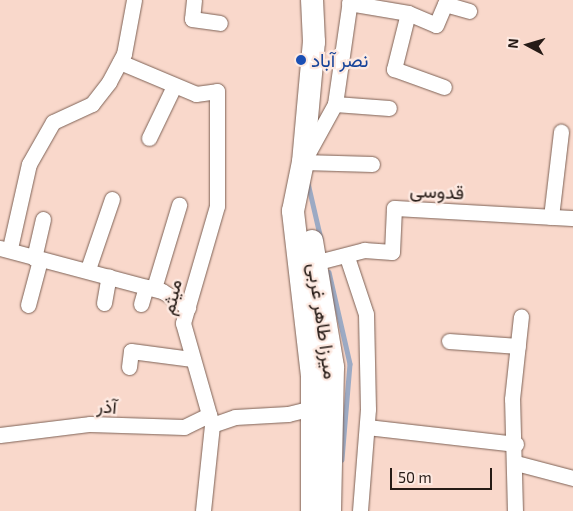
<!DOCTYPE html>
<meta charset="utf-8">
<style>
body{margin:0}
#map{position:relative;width:573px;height:511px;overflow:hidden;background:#f9d8cb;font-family:"Exo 2",Vazirmatn,sans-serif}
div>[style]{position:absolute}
.stream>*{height:4.5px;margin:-2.25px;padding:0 2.25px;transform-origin:2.25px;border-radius:2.25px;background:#9caac4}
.roads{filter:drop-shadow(0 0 1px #7e6256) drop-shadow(0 0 1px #7e6256)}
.minor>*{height:15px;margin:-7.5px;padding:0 7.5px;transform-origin:7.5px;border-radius:7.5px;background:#fff}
.secondary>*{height:22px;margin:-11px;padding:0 11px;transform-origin:11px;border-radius:11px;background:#fff}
.dots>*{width:14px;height:14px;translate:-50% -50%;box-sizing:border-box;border:2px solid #fde9e1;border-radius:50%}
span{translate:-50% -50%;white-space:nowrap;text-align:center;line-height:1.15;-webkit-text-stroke:4.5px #fde9e1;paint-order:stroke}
.transit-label{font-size:19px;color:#164399}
.left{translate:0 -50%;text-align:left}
.street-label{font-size:19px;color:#261b16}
.north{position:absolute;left:503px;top:20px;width:50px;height:50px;-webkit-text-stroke:4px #fde9e1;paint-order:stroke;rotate:276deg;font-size:14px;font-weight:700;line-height:20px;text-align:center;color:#261b16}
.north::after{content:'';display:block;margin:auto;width:18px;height:22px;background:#261b16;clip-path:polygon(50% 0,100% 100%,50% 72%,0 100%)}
.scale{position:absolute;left:390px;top:468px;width:102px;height:22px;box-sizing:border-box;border:2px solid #261b16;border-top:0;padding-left:6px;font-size:15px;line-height:18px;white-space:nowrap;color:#261b16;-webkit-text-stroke:4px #fde9e1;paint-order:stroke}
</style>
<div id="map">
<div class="stream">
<i style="left:308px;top:183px;width:57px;rotate:76.9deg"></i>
<i style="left:329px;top:272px;width:94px;rotate:77.1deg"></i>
<i style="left:350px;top:364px;width:96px;rotate:94.8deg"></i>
</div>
<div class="roads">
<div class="minor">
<i style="left:194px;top:0;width:19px;rotate:96deg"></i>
<i style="left:192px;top:19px;width:28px;rotate:8deg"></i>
<i style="left:350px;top:0;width:105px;rotate:98.2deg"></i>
<i style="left:335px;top:104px;width:66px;rotate:118.9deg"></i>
<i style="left:303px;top:162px;width:69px;rotate:1.7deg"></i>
<i style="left:349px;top:3px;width:60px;rotate:9.6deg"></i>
<i style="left:408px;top:13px;width:58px;rotate:104deg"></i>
<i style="left:394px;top:69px;width:53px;rotate:19.8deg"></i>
<i style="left:408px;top:13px;width:30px;rotate:23deg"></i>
<i style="left:436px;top:25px;width:23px;rotate:-67deg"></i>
<i style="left:445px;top:4px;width:25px;rotate:16deg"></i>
<i style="left:120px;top:62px;width:82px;rotate:22.8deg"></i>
<i style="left:196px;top:94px;width:21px;rotate:-8deg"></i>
<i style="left:217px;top:91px;width:115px;rotate:90deg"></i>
<i style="left:217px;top:206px;width:122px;rotate:106.2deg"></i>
<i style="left:183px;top:323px;width:106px;rotate:74.1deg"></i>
<i style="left:212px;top:425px;width:86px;rotate:96deg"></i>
<i style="left:335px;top:104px;width:54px;rotate:4.2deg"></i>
<i style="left:149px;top:138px;width:58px;rotate:-64.3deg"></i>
<i style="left:551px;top:217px;width:86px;rotate:-83.3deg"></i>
<i style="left:0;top:248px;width:168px;rotate:14.9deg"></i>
<i style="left:162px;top:291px;width:31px;rotate:32deg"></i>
<i style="left:10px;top:248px;width:86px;rotate:-77.3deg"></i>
<i style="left:29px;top:164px;width:48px;rotate:-60.3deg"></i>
<i style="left:53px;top:122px;width:43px;rotate:-24.8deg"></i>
<i style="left:92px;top:104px;width:28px;rotate:-52deg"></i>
<i style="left:109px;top:82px;width:32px;rotate:-62deg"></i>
<i style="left:124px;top:54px;width:55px;rotate:-79.5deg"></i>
<i style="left:347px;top:257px;width:60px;rotate:71.6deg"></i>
<i style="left:366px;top:314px;width:95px;rotate:88.8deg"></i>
<i style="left:368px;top:409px;width:102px;rotate:94.5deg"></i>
<i style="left:34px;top:258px;width:40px;rotate:-77deg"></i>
<i style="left:314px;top:263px;width:52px;rotate:-14.6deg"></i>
<i style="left:364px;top:250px;width:28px;rotate:4deg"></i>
<i style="left:392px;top:252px;width:44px;rotate:-87.4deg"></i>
<i style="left:394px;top:208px;width:179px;rotate:3.2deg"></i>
<i style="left:88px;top:269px;width:74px;rotate:-71.1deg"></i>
<i style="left:154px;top:288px;width:87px;rotate:-73.2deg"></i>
<i style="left:104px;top:303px;width:27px;rotate:-80deg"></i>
<i style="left:141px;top:304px;width:18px;rotate:-74deg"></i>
<i style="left:28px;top:305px;width:47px;rotate:-75.1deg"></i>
<i style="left:449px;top:341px;width:69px;rotate:4.1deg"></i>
<i style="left:129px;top:367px;width:16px;rotate:-83deg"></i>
<i style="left:131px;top:351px;width:62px;rotate:7.5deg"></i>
<i style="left:212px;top:425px;width:24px;rotate:-19deg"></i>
<i style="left:235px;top:417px;width:53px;rotate:-3.2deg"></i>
<i style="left:288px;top:414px;width:25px;rotate:-14deg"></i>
<i style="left:367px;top:427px;width:150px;rotate:6.5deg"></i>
<i style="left:0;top:435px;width:91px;rotate:-7deg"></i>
<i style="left:90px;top:424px;width:94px;rotate:1.8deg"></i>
<i style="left:184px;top:427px;width:28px;rotate:-26deg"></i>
<i style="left:516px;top:463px;width:59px;rotate:14.7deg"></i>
<i style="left:515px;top:511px;width:112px;rotate:-91.5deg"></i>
<i style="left:512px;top:399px;width:83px;rotate:-83.8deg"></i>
</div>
<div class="secondary">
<i style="left:312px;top:241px;width:128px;rotate:80.5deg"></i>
<i style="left:333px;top:367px;width:144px;rotate:91.2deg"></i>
<i style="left:312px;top:511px;width:135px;rotate:-90deg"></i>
<i style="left:312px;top:376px;width:166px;rotate:-96.6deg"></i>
<i style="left:293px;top:211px;width:50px;rotate:-78.5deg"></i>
<i style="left:303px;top:162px;width:121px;rotate:-84.8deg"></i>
<i style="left:314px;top:42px;width:42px;rotate:-92.7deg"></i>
</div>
</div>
<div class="dots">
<i style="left:301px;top:60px;background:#1a4fb4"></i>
</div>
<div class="transit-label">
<span class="left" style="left:311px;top:60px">نصر آباد</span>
</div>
<div class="street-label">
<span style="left:437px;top:191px;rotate:3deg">قدوسی</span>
<span style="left:171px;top:297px;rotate:-77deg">میثم</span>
<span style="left:323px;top:321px;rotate:82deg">میرزا طاهر غربی</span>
<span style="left:107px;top:406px;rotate:5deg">آذر</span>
</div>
<div class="north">N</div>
<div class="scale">50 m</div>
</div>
